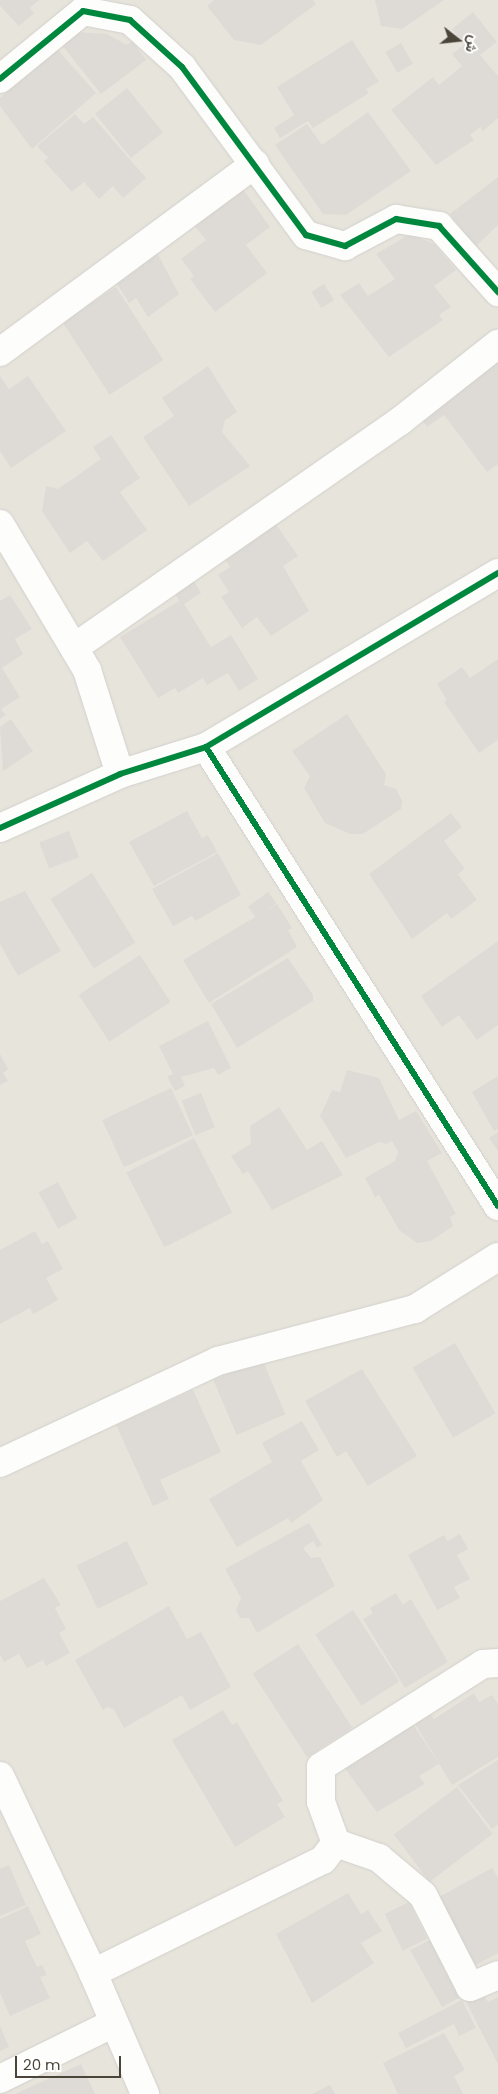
<!DOCTYPE html>
<meta charset="utf-8">
<style>
body{margin:0}
#map{position:relative;width:498px;height:2094px;overflow:hidden;background:#f4f2ee;font-family:Poppins,Vazirmatn,sans-serif}
div>[style]{position:absolute}
.residential>*{inset:0;background:#e7e4dc;transform-origin:0 0}
.building>*{inset:0;background:#dedbd6;transform-origin:0 0}
.roads{filter:drop-shadow(0 0 1px #d2d0cb) drop-shadow(0 0 1px #d2d0cb)}
.minor>*{height:28px;margin:-14px;padding:0 14px;transform-origin:14px;border-radius:14px;background:#fdfdfc}
.cycleway>*{height:6px;margin:-3px;padding:0 3px;transform-origin:3px;border-radius:3px;background:#00873e}
span{translate:-50% -50%;white-space:nowrap;text-align:center;line-height:1.15;-webkit-text-stroke:4px #fff;paint-order:stroke}
.north{position:absolute;left:433px;top:15px;width:50px;height:50px;-webkit-text-stroke:4px #fff;paint-order:stroke;rotate:106deg;font-size:14px;font-weight:700;line-height:20px;text-align:center;color:#4b4439}
.north::after{content:'';display:block;margin:auto;width:18px;height:22px;background:#4b4439;clip-path:polygon(50% 0,100% 100%,50% 72%,0 100%)}
.scale{position:absolute;left:15px;top:2056px;width:106px;height:22px;box-sizing:border-box;border:2px solid #4b4439;border-top:0;padding-left:6px;font-size:15px;line-height:18px;white-space:nowrap;color:#4b4439;-webkit-text-stroke:4px #fff;paint-order:stroke}
</style>
<div id="map">
<div class="residential">
<i style="left:0;top:0;width:498px;height:2094px"></i>
</div>
<div class="building">
<i style="clip-path:polygon(0 0,39px 0,30px 8px,34px 13px,19px 26px,0 6px)"></i>
<i style="clip-path:polygon(214px 0,313px 0,316px 4px,261px 45px,234px 40px,207px 6px)"></i>
<i style="clip-path:polygon(375px 0,444px 0,402px 29px,381px 26px)"></i>
<i style="clip-path:polygon(473px 12px,497px 42px,480px 55px,498px 76px,498px 118px,483px 131px,480px 127px,470px 135px,474px 140px,436px 165px,391px 110px,433px 77px,439px 85px,462px 66px,452px 54px,464px 45px,452px 29px)"></i>
<i style="clip-path:polygon(78px 32px,107px 34px,127px 45px,132px 41px,146px 60px,101px 94px,61px 44px)"></i>
<i style="clip-path:polygon(352px 40px,379px 82px,366px 89px,369px 93px,313px 128px,308px 121px,280px 138px,274px 128px,294px 115px,277px 87px)"></i>
<i style="left:401px;top:43px;width:24px;height:18px;rotate:60deg"></i>
<i style="clip-path:polygon(56px 48px,96px 93px,32px 149px,0 106px,0 98px)"></i>
<i style="left:127px;top:88px;width:57px;height:41px;rotate:51deg"></i>
<i style="clip-path:polygon(368px 112px,411px 171px,346px 215px,323px 214px,275px 145px,307px 124px,322px 145px)"></i>
<i style="clip-path:polygon(75px 114px,84px 124px,93px 117px,146px 178px,123px 198px,113px 186px,99px 199px,84px 182px,72px 192px,44px 161px,48px 158px,37px 146px)"></i>
<i style="clip-path:polygon(498px 177px,498px 225px,475px 247px,450px 214px)"></i>
<i style="clip-path:polygon(242px 188px,270px 227px,246px 245px,267px 273px,215px 312px,190px 279px,194px 276px,181px 259px,206px 240px,193px 224px)"></i>
<i style="clip-path:polygon(410px 234px,434px 244px,456px 270px,434px 286px,451px 307px,439px 315px,443px 320px,389px 357px,340px 295px,359px 283px,368px 296px,395px 279px,376px 254px)"></i>
<i style="clip-path:polygon(157px 253px,179px 294px,148px 317px,136px 298px,129px 303px,117px 284px)"></i>
<i style="left:324px;top:284px;width:19px;height:15px;rotate:58deg"></i>
<i style="left:116px;top:287px;width:87px;height:64px;rotate:57deg"></i>
<i style="clip-path:polygon(498px 349px,498px 464px,487px 472px,444px 415px,427px 427px,416px 412px)"></i>
<i style="clip-path:polygon(208px 366px,237px 412px,225px 420px,222px 432px,250px 466px,189px 506px,143px 437px,174px 416px,162px 398px)"></i>
<i style="clip-path:polygon(0 376px,9px 389px,28px 376px,66px 431px,11px 468px,0 451px)"></i>
<i style="clip-path:polygon(111px 435px,140px 478px,120px 492px,147px 530px,103px 561px,87px 541px,70px 553px,42px 511px,46px 486px,58px 489px,101px 459px,93px 447px)"></i>
<i style="clip-path:polygon(273px 520px,298px 556px,283px 566px,309px 611px,271px 636px,257px 617px,242px 628px,221px 597px,229px 592px,218px 575px,230px 567px,222px 554px)"></i>
<i style="clip-path:polygon(191px 576px,201px 593px,184px 604px,211px 647px,231px 635px,258px 679px,239px 691px,228px 673px,207px 685px,203px 678px,178px 693px,175px 688px,158px 698px,120px 637px,179px 601px,172px 588px)"></i>
<i style="clip-path:polygon(10px 595px,32px 629px,15px 639px,23px 654px,2px 668px,20px 697px,1px 709px,6px 715px,0 719px,0 601px)"></i>
<i style="clip-path:polygon(498px 659px,498px 740px,479px 753px,444px 702px,447px 700px,437px 684px,462px 667px,470px 678px)"></i>
<i style="clip-path:polygon(347px 714px,386px 774px,384px 785px,396px 789px,402px 801px,401px 809px,363px 834px,350px 834px,325px 823px,304px 788px,310px 776px,292px 751px)"></i>
<i style="clip-path:polygon(11px 719px,33px 751px,3px 771px,0 727px)"></i>
<i style="clip-path:polygon(187px 811px,202px 838px,208px 835px,217px 852px,154px 886px,129px 842px)"></i>
<i style="clip-path:polygon(451px 813px,462px 827px,444px 841px,465px 869px,458px 874px,477px 900px,451px 919px,447px 913px,412px 939px,369px 874px)"></i>
<i style="left:69px;top:831px;width:28px;height:32px;rotate:69deg"></i>
<i style="clip-path:polygon(218px 853px,241px 895px,195px 921px,192px 916px,173px 926px,152px 889px)"></i>
<i style="left:92px;top:873px;width:82px;height:49px;rotate:58deg"></i>
<i style="clip-path:polygon(25px 891px,61px 951px,18px 976px,0 944px,0 902px)"></i>
<i style="left:268px;top:892px;width:14px;height:25px;rotate:54deg"></i>
<i style="clip-path:polygon(277px 904px,292px 928px,288px 930px,297px 947px,209px 1003px,183px 960px)"></i>
<i style="clip-path:polygon(498px 941px,498px 1025px,477px 1040px,459px 1015px,442px 1027px,421px 996px)"></i>
<i style="left:140px;top:955px;width:56px;height:73px;rotate:57deg"></i>
<i style="clip-path:polygon(288px 958px,313px 995px,313px 1001px,237px 1048px,211px 1004px)"></i>
<i style="clip-path:polygon(208px 1021px,231px 1068px,218px 1075px,214px 1068px,181px 1077px,185px 1086px,175px 1091px,167px 1076px,173px 1074px,159px 1046px)"></i>
<i style="clip-path:polygon(0 1054px,8px 1069px,3px 1073px,8px 1081px,0 1085px)"></i>
<i style="clip-path:polygon(347px 1070px,379px 1078px,399px 1120px,416px 1111px,442px 1153px,427px 1161px,456px 1214px,450px 1217px,453px 1226px,431px 1241px,417px 1243px,399px 1230px,379px 1195px,375px 1197px,365px 1178px,395px 1161px,398px 1152px,392px 1141px,386px 1144px,379px 1142px,346px 1158px,320px 1116px,332px 1090px,340px 1092px)"></i>
<i style="clip-path:polygon(498px 1076px,498px 1129px,494px 1131px,472px 1092px)"></i>
<i style="left:171px;top:1088px;width:52px;height:76px;rotate:65deg"></i>
<i style="left:201px;top:1093px;width:37px;height:21px;rotate:68deg"></i>
<i style="clip-path:polygon(279px 1107px,307px 1150px,322px 1141px,343px 1175px,272px 1210px,248px 1171px,243px 1174px,231px 1156px,251px 1144px,250px 1126px)"></i>
<i style="clip-path:polygon(498px 1132px,498px 1151px,489px 1138px)"></i>
<i style="left:194px;top:1138px;width:84px;height:76px;rotate:63deg"></i>
<i style="left:58px;top:1182px;width:41px;height:22px;rotate:62deg"></i>
<i style="clip-path:polygon(35px 1231px,42px 1244px,48px 1241px,63px 1269px,46px 1278px,58px 1300px,33px 1314px,30px 1308px,0 1324px,0 1250px)"></i>
<i style="left:455px;top:1343px;width:81px;height:49px;rotate:60deg"></i>
<i style="left:262px;top:1359px;width:60px;height:53px;rotate:67deg"></i>
<i style="clip-path:polygon(362px 1369px,417px 1456px,368px 1486px,346px 1451px,337px 1457px,305px 1401px)"></i>
<i style="clip-path:polygon(193px 1390px,221px 1452px,160px 1480px,169px 1499px,153px 1506px,116px 1425px)"></i>
<i style="clip-path:polygon(302px 1421px,319px 1450px,301px 1461px,323px 1500px,291px 1523px,288px 1518px,237px 1547px,209px 1499px,272px 1462px,262px 1443px)"></i>
<i style="clip-path:polygon(309px 1523px,322px 1545px,317px 1548px,313px 1541px,303px 1548px,311px 1558px,320px 1557px,335px 1586px,257px 1633px,249px 1618px,240px 1618px,236px 1610px,241px 1598px,225px 1569px)"></i>
<i style="clip-path:polygon(460px 1534px,468px 1549px,457px 1555px,470px 1579px,454px 1587px,460px 1598px,437px 1610px,408px 1555px,444px 1535px,447px 1541px)"></i>
<i style="left:127px;top:1541px;width:48px;height:56px;rotate:64deg"></i>
<i style="clip-path:polygon(44px 1578px,61px 1605px,55px 1608px,66px 1629px,59px 1633px,70px 1653px,46px 1666px,43px 1660px,27px 1668px,19px 1654px,4px 1662px,0 1654px,0 1601px)"></i>
<i style="clip-path:polygon(396px 1593px,403px 1605px,411px 1599px,448px 1662px,405px 1688px,363px 1619px,373px 1613px,370px 1608px)"></i>
<i style="clip-path:polygon(169px 1606px,187px 1639px,201px 1632px,231px 1687px,190px 1710px,182px 1695px,124px 1728px,114px 1710px,108px 1707px,103px 1710px,75px 1660px)"></i>
<i style="left:353px;top:1610px;width:85px;height:45px;rotate:57deg"></i>
<i style="left:298px;top:1644px;width:100px;height:54px;rotate:57deg"></i>
<i style="clip-path:polygon(474px 1693px,479px 1702px,492px 1695px,498px 1704px,498px 1757px,452px 1785px,411px 1717px,426px 1708px,434px 1719px)"></i>
<i style="clip-path:polygon(223px 1710px,232px 1725px,237px 1722px,283px 1801px,277px 1804px,285px 1817px,235px 1847px,172px 1740px)"></i>
<i style="clip-path:polygon(411px 1721px,439px 1764px,419px 1776px,425px 1784px,377px 1812px,341px 1763px)"></i>
<i style="clip-path:polygon(498px 1760px,498px 1824px,492px 1829px,458px 1785px)"></i>
<i style="left:457px;top:1787px;width:59px;height:79px;rotate:53deg"></i>
<i style="clip-path:polygon(9px 1865px,26px 1905px,0 1916px,0 1869px)"></i>
<i style="clip-path:polygon(492px 1868px,498px 1877px,498px 1953px,474px 1966px,437px 1898px)"></i>
<i style="clip-path:polygon(348px 1893px,361px 1914px,368px 1910px,382px 1931px,361px 1943px,374px 1963px,312px 2003px,276px 1934px)"></i>
<i style="left:409px;top:1902px;width:41px;height:27px;rotate:64deg"></i>
<i style="clip-path:polygon(28px 1906px,41px 1934px,25px 1941px,37px 1967px,42px 1965px,47px 1975px,40px 1977px,50px 1998px,10px 2016px,0 1993px,0 1919px)"></i>
<i style="clip-path:polygon(430px 1940px,459px 1998px,442px 2007px,410px 1950px)"></i>
<i style="clip-path:polygon(481px 1990px,488px 2002px,498px 1997px,498px 2064px,464px 1998px)"></i>
<i style="clip-path:polygon(462px 2000px,476px 2028px,459px 2036px,454px 2024px,406px 2048px,398px 2033px)"></i>
<i style="clip-path:polygon(0 2026px,9px 2047px,0 2051px)"></i>
<i style="clip-path:polygon(444px 2033px,465px 2070px,454px 2076px,463px 2094px,398px 2094px,383px 2063px)"></i>
<i style="clip-path:polygon(81px 2064px,95px 2094px,15px 2094px)"></i>
<i style="clip-path:polygon(330px 2085px,335px 2094px,312px 2094px)"></i>
</div>
<div class="roads">
<div class="minor">
<i style="left:0;top:79px;width:107px;rotate:-39.3deg"></i>
<i style="left:83px;top:11px;width:48px;rotate:10.8deg"></i>
<i style="left:130px;top:20px;width:70px;rotate:42.1deg"></i>
<i style="left:182px;top:67px;width:209px;rotate:53.6deg"></i>
<i style="left:306px;top:235px;width:41px;rotate:15.8deg"></i>
<i style="left:345px;top:246px;width:58px;rotate:-27.9deg"></i>
<i style="left:396px;top:219px;width:44px;rotate:9.2deg"></i>
<i style="left:439px;top:226px;width:89px;rotate:48.2deg"></i>
<i style="left:0;top:352px;width:317px;rotate:-36.4deg"></i>
<i style="left:0;top:524px;width:170px;rotate:59.2deg"></i>
<i style="left:87px;top:670px;width:109px;rotate:72.4deg"></i>
<i style="left:75px;top:647px;width:396px;rotate:-34.8deg"></i>
<i style="left:400px;top:421px;width:125px;rotate:-38.2deg"></i>
<i style="left:206px;top:747px;width:544px;rotate:57.54deg"></i>
<i style="left:0;top:828px;width:132px;rotate:-24.2deg"></i>
<i style="left:120px;top:774px;width:90px;rotate:-17.4deg"></i>
<i style="left:206px;top:747px;width:340px;rotate:-30.8deg"></i>
<i style="left:0;top:1463px;width:241px;rotate:-25.1deg"></i>
<i style="left:218px;top:1361px;width:204px;rotate:-14.8deg"></i>
<i style="left:415px;top:1309px;width:98px;rotate:-32.1deg"></i>
<i style="left:498px;top:1663px;width:15px;rotate:176deg"></i>
<i style="left:483px;top:1664px;width:192px;rotate:147.6deg"></i>
<i style="left:321px;top:1767px;width:35px;rotate:90deg"></i>
<i style="left:321px;top:1802px;width:44px;rotate:69.9deg"></i>
<i style="left:336px;top:1843px;width:46px;rotate:19.2deg"></i>
<i style="left:379px;top:1858px;width:57px;rotate:40.1deg"></i>
<i style="left:423px;top:1895px;width:103px;rotate:62.9deg"></i>
<i style="left:470px;top:1987px;width:30px;rotate:-23deg"></i>
<i style="left:0;top:1776px;width:218px;rotate:64.7deg"></i>
<i style="left:93px;top:1973px;width:132px;rotate:66.7deg"></i>
<i style="left:93px;top:1973px;width:256px;rotate:-26.2deg"></i>
<i style="left:323px;top:1860px;width:21px;rotate:-53deg"></i>
<i style="left:0;top:2079px;width:127px;rotate:-26.2deg"></i>
</div>
</div>
<div class="cycleway">
<i style="left:0;top:79px;width:107px;rotate:-39.3deg"></i>
<i style="left:83px;top:11px;width:48px;rotate:10.8deg"></i>
<i style="left:130px;top:20px;width:70px;rotate:42.1deg"></i>
<i style="left:182px;top:67px;width:209px;rotate:53.6deg"></i>
<i style="left:306px;top:235px;width:41px;rotate:15.8deg"></i>
<i style="left:345px;top:246px;width:58px;rotate:-27.9deg"></i>
<i style="left:396px;top:219px;width:44px;rotate:9.2deg"></i>
<i style="left:439px;top:226px;width:89px;rotate:48.2deg"></i>
<i style="left:206px;top:747px;width:544px;rotate:57.54deg"></i>
<i style="left:0;top:828px;width:132px;rotate:-24.2deg"></i>
<i style="left:120px;top:774px;width:90px;rotate:-17.4deg"></i>
<i style="left:206px;top:747px;width:340px;rotate:-30.8deg"></i>
</div>
<div class="north">ش</div>
<div class="scale">20 m</div>
</div>
